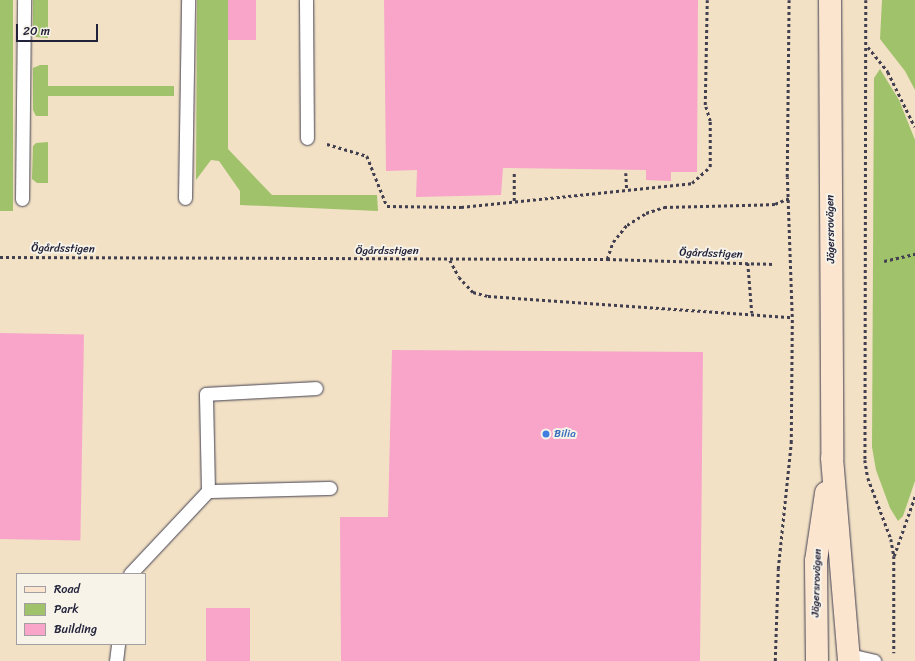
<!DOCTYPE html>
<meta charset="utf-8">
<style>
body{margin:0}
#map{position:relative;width:915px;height:661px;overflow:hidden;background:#f2e1c5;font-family:Sriracha,sans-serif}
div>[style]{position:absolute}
.green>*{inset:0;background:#a0c26b;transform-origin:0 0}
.building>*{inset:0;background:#f8a5c9;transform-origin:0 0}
.path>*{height:2.5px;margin-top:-1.25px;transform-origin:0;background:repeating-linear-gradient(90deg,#413f50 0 3px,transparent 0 6px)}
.roads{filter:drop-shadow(0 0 1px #413f50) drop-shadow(0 0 1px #413f50)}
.lane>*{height:13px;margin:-6.5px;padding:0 6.5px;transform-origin:6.5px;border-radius:6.5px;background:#fff}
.secondary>*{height:22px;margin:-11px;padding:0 11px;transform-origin:11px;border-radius:11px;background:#fbe5cf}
.dots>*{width:11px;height:11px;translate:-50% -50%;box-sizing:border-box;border:2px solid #f7f3e8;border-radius:50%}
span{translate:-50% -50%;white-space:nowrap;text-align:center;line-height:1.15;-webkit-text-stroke:4px #f7f3e8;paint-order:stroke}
.street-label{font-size:11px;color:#22223b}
.shop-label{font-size:11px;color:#366cbe}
.left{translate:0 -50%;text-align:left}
.legend{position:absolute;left:16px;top:573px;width:130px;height:72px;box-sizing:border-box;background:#f7f3e8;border:1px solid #a29fa3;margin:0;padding:5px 7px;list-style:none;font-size:12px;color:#22223b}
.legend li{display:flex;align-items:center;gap:8px;height:20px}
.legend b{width:20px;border:1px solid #a29fa3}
.scale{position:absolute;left:16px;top:24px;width:82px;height:18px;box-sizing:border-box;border:2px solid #22223b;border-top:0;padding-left:5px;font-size:12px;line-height:14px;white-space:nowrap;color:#22223b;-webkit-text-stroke:3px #f7f3e8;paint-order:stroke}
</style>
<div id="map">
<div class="green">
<i style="left:0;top:0;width:13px;height:211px"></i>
<i style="clip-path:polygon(33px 0,48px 0,48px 38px,36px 37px,33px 32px)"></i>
<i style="clip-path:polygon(197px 0,228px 0,228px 149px,272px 195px,377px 195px,378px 211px,240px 205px,240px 191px,219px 161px,211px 160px,196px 180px)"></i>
<i style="clip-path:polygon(882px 0,915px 0,915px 90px,905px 71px,880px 39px)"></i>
<i style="clip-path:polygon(40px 65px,48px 65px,48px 86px,174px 86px,174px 96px,48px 96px,48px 116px,36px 116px,33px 110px,33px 68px)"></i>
<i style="clip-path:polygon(880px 69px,899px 100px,915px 140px,915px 481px,903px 516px,898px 521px,890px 508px,876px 470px,872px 447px,874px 78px)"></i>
<i style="clip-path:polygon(48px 142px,48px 183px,37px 183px,32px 179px,33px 146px,36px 143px)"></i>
</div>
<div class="building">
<i style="left:228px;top:0;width:28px;height:40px"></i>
<i style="clip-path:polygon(384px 0,698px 0,697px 172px,671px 172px,671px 181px,646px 180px,646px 170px,503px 168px,501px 195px,416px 197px,417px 170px,386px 171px)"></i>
<i style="left:0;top:333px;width:84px;height:206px;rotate:1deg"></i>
<i style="clip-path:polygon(392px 350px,703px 352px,700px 661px,341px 661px,340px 517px,388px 517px)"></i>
<i style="left:206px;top:608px;width:44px;height:53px"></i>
</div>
<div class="path">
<i style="left:866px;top:0;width:460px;rotate:90.1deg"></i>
<i style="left:865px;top:460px;width:18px;rotate:81deg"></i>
<i style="left:868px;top:478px;width:65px;rotate:69.3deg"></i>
<i style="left:891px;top:539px;width:17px;rotate:80deg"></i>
<i style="left:894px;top:556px;width:97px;rotate:90deg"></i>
<i style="left:868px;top:47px;width:32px;rotate:51deg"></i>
<i style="left:888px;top:72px;width:61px;rotate:63.9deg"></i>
<i style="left:327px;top:144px;width:42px;rotate:16.7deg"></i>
<i style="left:367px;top:156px;width:54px;rotate:68.2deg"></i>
<i style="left:387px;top:206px;width:74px;rotate:0.8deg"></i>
<i style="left:461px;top:207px;width:232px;rotate:-5.9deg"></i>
<i style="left:692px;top:183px;width:24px;rotate:-42deg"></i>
<i style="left:710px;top:167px;width:46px;rotate:-90deg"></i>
<i style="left:710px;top:121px;width:17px;rotate:-107deg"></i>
<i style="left:705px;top:105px;width:105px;rotate:-88.9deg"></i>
<i style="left:626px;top:173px;width:17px;rotate:87deg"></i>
<i style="left:514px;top:201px;width:30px;rotate:-90deg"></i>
<i style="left:0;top:257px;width:607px;rotate:0.19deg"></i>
<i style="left:607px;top:259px;width:166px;rotate:1.7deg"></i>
<i style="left:607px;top:259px;width:18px;rotate:-71deg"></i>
<i style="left:613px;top:242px;width:22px;rotate:-51deg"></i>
<i style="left:627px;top:225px;width:22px;rotate:-32deg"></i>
<i style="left:646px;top:213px;width:19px;rotate:-18deg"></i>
<i style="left:664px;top:207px;width:111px;rotate:-1.5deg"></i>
<i style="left:775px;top:204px;width:15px;rotate:-23deg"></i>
<i style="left:450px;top:260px;width:19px;rotate:62deg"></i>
<i style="left:459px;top:277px;width:21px;rotate:47deg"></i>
<i style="left:473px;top:292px;width:16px;rotate:15deg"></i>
<i style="left:488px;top:296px;width:305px;rotate:4deg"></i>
<i style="left:884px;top:261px;width:32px;rotate:-13deg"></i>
<i style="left:748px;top:263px;width:50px;rotate:85.4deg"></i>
<i style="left:894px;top:556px;width:64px;rotate:-70.7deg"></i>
<i style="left:775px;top:661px;width:92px;rotate:-88.1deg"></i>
<i style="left:778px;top:569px;width:127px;rotate:-84.1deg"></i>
<i style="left:791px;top:443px;width:126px;rotate:-89.5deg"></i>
<i style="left:792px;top:317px;width:140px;rotate:-92deg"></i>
<i style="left:787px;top:177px;width:177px;rotate:-89.4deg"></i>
</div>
<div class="roads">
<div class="lane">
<i style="left:306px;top:0;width:138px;rotate:89.6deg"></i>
<i style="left:185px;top:198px;width:198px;rotate:-89.1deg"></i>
<i style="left:22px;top:199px;width:199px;rotate:-89.4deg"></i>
<i style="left:208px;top:491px;width:97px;rotate:-91.2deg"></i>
<i style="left:206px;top:394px;width:110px;rotate:-3.1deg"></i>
<i style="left:130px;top:574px;width:114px;rotate:-46.8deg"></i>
<i style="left:208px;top:491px;width:122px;rotate:-1.4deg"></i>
<i style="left:849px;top:655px;width:26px;rotate:13deg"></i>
<i style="left:116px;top:661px;width:17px;rotate:-83deg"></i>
</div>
<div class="secondary">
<i style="left:830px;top:0;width:458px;rotate:89.7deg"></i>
<i style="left:832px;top:458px;width:204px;rotate:85.2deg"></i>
<i style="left:817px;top:661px;width:100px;rotate:-90.6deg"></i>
<i style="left:816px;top:561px;width:69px;rotate:-81.6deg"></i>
</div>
</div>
<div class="dots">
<i style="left:546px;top:434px;background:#3f7fe0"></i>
</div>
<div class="street-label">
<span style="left:831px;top:229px;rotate:-91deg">Jägersrovägen</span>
<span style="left:63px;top:249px;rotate:1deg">Ögårdsstigen</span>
<span style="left:387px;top:251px">Ögårdsstigen</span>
<span style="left:711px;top:254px;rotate:2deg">Ögårdsstigen</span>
<span style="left:817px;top:583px;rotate:-88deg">Jägersrovägen</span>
</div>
<div class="shop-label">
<span class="left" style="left:554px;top:434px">Bilia</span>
</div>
<ul class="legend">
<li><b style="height:5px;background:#fbe5cf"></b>Road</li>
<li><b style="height:11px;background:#a0c26b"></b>Park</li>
<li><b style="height:11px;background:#f8a5c9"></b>Building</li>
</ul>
<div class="scale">20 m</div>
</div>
